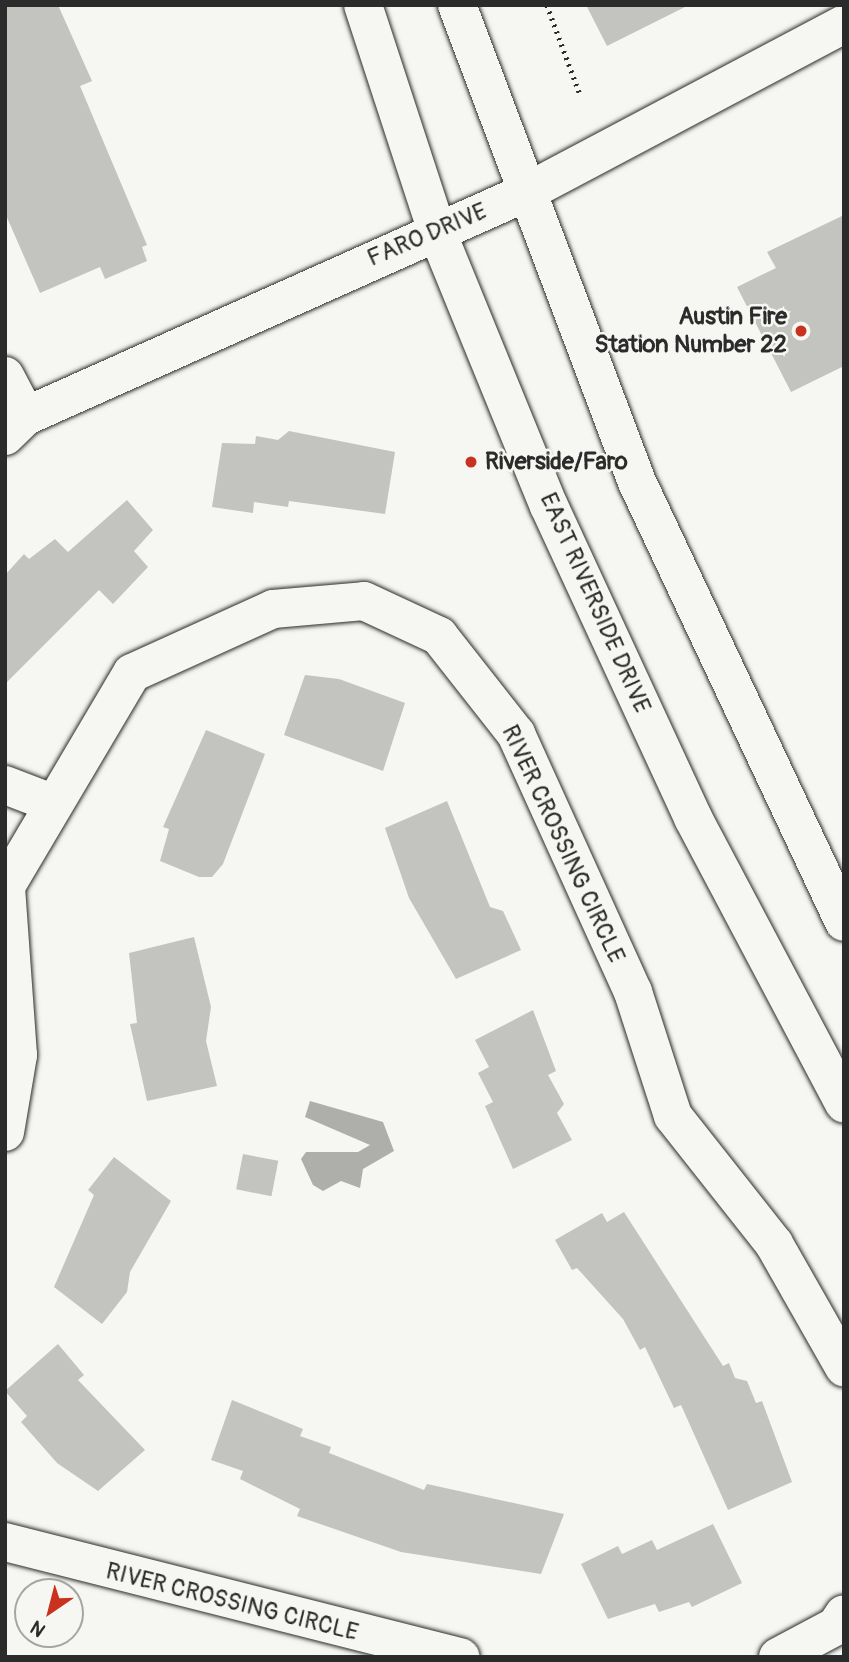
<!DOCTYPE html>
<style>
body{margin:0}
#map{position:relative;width:849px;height:1662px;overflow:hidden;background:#f6f6f2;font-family:Pangolin,sans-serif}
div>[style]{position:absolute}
.water>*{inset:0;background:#aeaeab}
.building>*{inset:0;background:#c3c3c0;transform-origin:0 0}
.path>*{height:4.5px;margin-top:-2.25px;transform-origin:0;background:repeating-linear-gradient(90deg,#2b2b2b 0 2px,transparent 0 7px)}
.roads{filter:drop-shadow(0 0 2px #2b2b2b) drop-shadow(0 0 2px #2b2b2b)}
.minor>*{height:38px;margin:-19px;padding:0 19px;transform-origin:19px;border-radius:19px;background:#f6f6f2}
.major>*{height:38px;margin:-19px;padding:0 19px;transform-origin:19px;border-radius:19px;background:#f6f6f2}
.dots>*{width:19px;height:19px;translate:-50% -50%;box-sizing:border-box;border:4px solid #f6f6f2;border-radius:50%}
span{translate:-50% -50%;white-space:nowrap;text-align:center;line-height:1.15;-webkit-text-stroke:5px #f6f6f2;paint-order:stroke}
.street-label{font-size:24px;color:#2b2b2b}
.poi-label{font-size:24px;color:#2b2b2b;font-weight:700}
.right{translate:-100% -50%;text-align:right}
.left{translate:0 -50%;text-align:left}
.frame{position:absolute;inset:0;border:7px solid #2b2b2b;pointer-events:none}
.north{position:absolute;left:14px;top:1578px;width:70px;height:70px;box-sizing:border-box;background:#f6f6f2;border:2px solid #a5a5a2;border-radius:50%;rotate:215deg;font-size:19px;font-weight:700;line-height:28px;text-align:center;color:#2b2b2b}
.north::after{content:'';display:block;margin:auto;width:24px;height:32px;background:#c8321e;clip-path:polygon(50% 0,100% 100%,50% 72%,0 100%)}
</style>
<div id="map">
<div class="water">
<i style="clip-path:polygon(310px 1101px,383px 1122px,394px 1151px,363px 1169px,360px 1188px,341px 1181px,323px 1191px,313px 1185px,301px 1159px,306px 1152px,358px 1152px,370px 1145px,305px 1117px)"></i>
</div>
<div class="building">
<i style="clip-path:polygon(5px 5px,58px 5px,92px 81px,80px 86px,147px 245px,142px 247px,147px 261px,105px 279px,100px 267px,40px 293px,5px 213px)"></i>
<i style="clip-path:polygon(586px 5px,689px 5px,607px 46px)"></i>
<i style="clip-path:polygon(844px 215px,844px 366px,791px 392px,737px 287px,776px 268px,767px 252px)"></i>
<i style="clip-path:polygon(289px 431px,395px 452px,385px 514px,289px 501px,288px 507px,254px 502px,253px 513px,212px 507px,222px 443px,255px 444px,256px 436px,278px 440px)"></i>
<i style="clip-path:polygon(127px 500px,153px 530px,134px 551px,148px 567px,113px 604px,99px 590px,5px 684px,5px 575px,24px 554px,29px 559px,55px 539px,68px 552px)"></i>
<i style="clip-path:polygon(305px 675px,339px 679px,405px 703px,383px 771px,284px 735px)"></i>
<i style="clip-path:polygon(206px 730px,265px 754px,223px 864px,212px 877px,199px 877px,160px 861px,169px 829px,163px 827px)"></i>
<i style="clip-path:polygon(447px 801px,490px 907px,503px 911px,521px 950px,456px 979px,409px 898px,385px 828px)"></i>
<i style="clip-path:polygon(194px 937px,211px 1007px,206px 1041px,217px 1086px,147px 1101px,130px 1024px,137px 1023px,129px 953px)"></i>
<i style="clip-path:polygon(533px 1010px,556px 1071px,548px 1075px,564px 1104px,557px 1113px,572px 1140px,513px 1169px,485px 1106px,493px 1102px,478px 1073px,489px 1067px,475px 1040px)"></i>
<i style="left:243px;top:1154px;width:36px;height:36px;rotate:11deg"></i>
<i style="clip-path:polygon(114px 1157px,171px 1201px,130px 1272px,127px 1292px,102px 1324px,54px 1287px,94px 1195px,88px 1190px)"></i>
<i style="clip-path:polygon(624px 1212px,723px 1366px,729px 1363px,735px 1378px,747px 1381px,756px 1403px,762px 1401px,792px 1482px,728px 1510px,681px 1405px,674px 1408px,645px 1347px,640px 1350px,623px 1319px,577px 1268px,572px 1270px,555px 1240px,602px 1213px,607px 1222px)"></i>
<i style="clip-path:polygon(58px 1344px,84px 1375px,78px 1380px,145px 1450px,98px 1491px,57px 1463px,21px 1422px,27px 1416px,5px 1391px)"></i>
<i style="clip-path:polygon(232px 1400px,303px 1429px,300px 1436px,331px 1447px,329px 1453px,424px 1490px,427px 1484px,564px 1514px,541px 1574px,401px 1552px,297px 1516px,300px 1509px,240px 1479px,243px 1471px,211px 1460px)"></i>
<i style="clip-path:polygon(713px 1524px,742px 1583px,692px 1607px,689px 1602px,659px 1612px,655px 1604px,608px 1619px,581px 1564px,618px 1546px,622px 1554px,652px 1540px,657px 1550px)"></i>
</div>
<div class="path">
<i style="left:547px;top:5px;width:95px;rotate:69.7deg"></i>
</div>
<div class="roads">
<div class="minor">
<i style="left:5px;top:376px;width:45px;rotate:62.3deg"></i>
<i style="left:5px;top:436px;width:29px;rotate:-44deg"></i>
<i style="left:26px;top:416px;width:547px;rotate:-24.08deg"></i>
<i style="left:525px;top:193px;width:361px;rotate:-27.9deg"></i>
<i style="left:5px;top:785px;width:50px;rotate:21deg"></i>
<i style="left:5px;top:1132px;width:78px;rotate:-80.4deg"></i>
<i style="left:18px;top:1055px;width:169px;rotate:-94.1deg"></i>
<i style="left:6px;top:886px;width:247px;rotate:-59.4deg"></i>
<i style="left:132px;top:673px;width:155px;rotate:-24.4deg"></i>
<i style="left:273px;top:609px;width:91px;rotate:-5deg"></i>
<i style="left:364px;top:601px;width:83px;rotate:25deg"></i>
<i style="left:439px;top:636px;width:125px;rotate:51.8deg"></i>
<i style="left:516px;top:734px;width:283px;rotate:65.6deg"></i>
<i style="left:633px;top:992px;width:130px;rotate:72.1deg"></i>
<i style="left:673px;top:1116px;width:163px;rotate:51.7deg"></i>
<i style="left:774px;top:1244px;width:142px;rotate:60.4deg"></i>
<i style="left:5px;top:1542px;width:470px;rotate:14.2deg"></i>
<i style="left:778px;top:1657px;width:66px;rotate:-28.1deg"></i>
<i style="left:836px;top:1626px;width:14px;rotate:-56deg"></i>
</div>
<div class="major">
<i style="left:363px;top:5px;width:239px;rotate:71.9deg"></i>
<i style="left:437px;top:232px;width:296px;rotate:67.8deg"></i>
<i style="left:549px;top:506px;width:344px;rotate:65.2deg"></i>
<i style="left:693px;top:818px;width:323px;rotate:62.1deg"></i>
<i style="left:457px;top:5px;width:510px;rotate:69.33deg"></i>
<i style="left:637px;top:482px;width:486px;rotate:64.8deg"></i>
</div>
</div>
<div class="dots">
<i style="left:801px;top:331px;background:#c8321e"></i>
<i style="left:471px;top:462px;background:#c8321e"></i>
</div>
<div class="street-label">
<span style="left:427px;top:235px;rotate:-23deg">FARO DRIVE</span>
<span style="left:595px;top:603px;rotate:66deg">EAST RIVERSIDE DRIVE</span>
<span style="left:563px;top:844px;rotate:65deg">RIVER CROSSING CIRCLE</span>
<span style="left:232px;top:1602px;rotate:14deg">RIVER CROSSING CIRCLE</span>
</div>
<div class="poi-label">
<span class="right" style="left:787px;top:331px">Austin Fire<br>Station Number 22</span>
<span class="left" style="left:485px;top:462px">Riverside/Faro</span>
</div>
<div class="frame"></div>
<div class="north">N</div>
</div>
